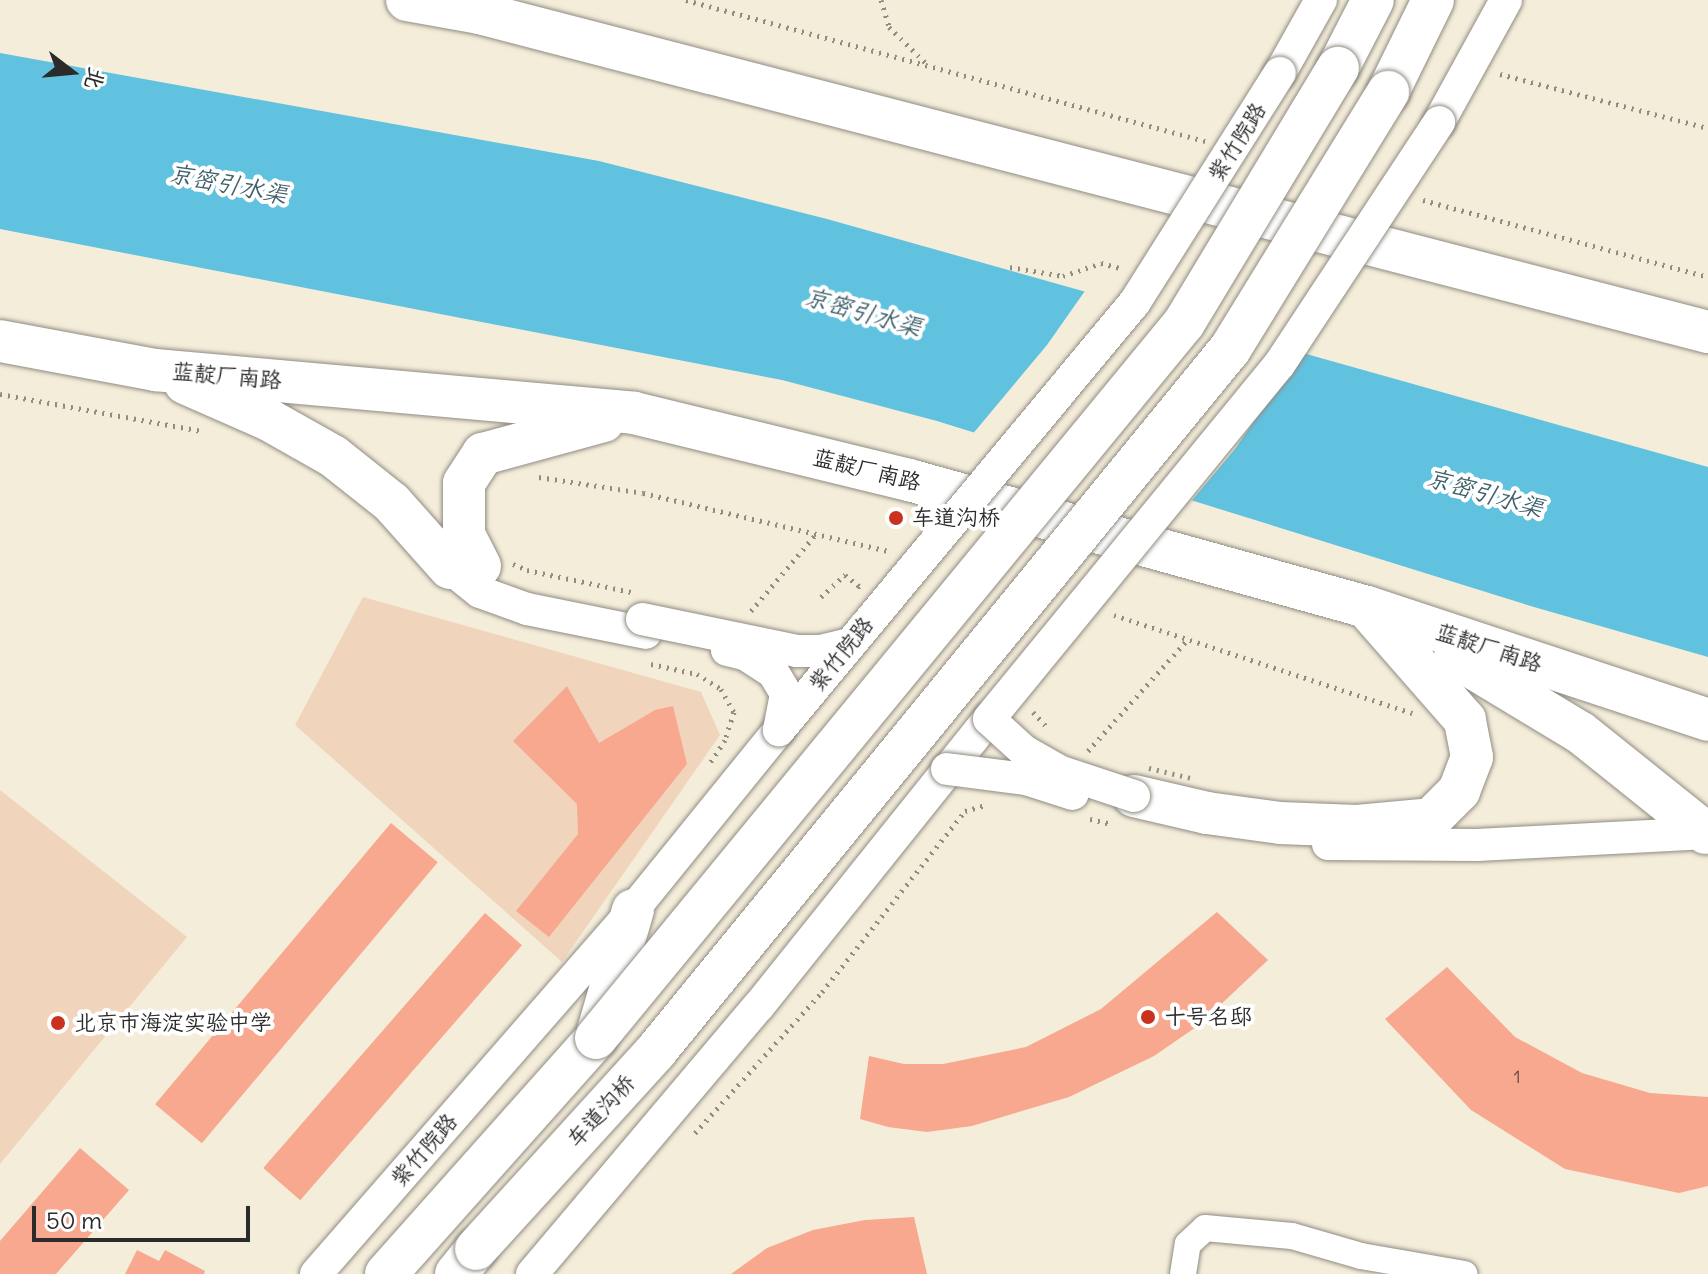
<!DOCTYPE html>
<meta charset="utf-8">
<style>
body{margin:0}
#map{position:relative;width:1708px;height:1274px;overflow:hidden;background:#f4edda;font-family:Delius,"LXGW WenKai TC",sans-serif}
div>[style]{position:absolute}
.built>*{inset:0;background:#f0d5bc}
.water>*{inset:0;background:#61c2e0}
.pier>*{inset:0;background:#f4edda}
.building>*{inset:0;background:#f7a88e;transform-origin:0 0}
.path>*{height:5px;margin-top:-2.5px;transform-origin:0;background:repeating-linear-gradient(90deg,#908c82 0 2px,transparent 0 8px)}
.roads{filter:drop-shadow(0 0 2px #908c82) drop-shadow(0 0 2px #908c82)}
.minor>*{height:26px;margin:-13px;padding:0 13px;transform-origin:13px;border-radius:13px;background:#fff}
.tertiary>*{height:32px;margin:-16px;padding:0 16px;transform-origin:16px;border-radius:16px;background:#fff}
.trunk>*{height:42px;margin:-21px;padding:0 21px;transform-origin:21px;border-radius:21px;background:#fff}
.path-bridge>*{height:5px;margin-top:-2.5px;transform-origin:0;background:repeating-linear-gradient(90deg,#908c82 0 2px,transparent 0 8px)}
.bridges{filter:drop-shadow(0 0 2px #908c82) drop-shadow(0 0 2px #908c82)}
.tertiary-bridge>*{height:32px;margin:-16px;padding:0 16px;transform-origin:16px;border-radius:16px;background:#fff}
.trunk-bridge>*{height:42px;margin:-21px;padding:0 21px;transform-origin:21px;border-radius:21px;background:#fff}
.dots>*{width:22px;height:22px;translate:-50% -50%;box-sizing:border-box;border:4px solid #fff;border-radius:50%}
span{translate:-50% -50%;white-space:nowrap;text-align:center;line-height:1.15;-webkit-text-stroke:8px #fff;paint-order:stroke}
.number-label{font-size:18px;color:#5e4a44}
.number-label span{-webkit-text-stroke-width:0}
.street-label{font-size:22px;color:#2b2b2b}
.poi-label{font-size:22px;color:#2b2b2b}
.left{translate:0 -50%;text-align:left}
.water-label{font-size:24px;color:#3e606a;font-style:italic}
.north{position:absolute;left:32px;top:32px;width:80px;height:80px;-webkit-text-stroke:6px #fff;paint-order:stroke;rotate:106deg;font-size:22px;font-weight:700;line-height:32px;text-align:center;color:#2b2b2b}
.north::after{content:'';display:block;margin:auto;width:28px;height:36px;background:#2b2b2b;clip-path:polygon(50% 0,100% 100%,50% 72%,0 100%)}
.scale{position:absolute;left:32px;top:1206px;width:218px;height:36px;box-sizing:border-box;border:4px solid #2b2b2b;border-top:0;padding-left:10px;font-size:24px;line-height:28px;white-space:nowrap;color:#2b2b2b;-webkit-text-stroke:6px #fff;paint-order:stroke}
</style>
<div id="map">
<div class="built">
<i style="clip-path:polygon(363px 597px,701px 692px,720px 735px,562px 962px,295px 725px)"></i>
<i style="clip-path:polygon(0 790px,187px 937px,0 1164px)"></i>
</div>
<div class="water">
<i style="clip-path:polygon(0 53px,599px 161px,827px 219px,1708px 467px,1708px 657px,1534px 607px,937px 421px,782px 380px,0 229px)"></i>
</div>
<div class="pier">
<i style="clip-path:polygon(1087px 288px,1304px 349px,1235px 449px,1189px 504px,971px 436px,1047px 345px)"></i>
</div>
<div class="building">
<i style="clip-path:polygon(567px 686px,599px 743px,655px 710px,673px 706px,687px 764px,549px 937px,516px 911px,578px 834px,577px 804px,513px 741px)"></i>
<i style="left:391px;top:823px;width:61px;height:367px;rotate:40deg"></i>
<i style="clip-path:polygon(1217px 912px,1268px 960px,1199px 1025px,1154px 1056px,1069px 1097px,972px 1126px,927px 1132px,888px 1127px,860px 1119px,869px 1056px,904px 1064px,943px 1064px,1026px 1047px,1101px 1009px)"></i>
<i style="left:485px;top:913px;width:49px;height:338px;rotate:41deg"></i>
<i style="clip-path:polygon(1447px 967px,1515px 1037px,1582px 1073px,1650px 1093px,1708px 1097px,1708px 1186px,1679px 1193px,1565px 1169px,1471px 1110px,1385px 1019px)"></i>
<i style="clip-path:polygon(80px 1148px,129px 1190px,56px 1274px,0 1274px,0 1241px)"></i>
<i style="clip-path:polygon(914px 1217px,927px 1274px,731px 1274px,767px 1248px,813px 1230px,865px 1220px)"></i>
<i style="clip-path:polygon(137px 1250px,159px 1261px,165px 1250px,205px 1271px,204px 1274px,125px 1274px)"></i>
</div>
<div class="path">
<i style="left:686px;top:0;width:538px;rotate:15.2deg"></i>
<i style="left:881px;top:0;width:28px;rotate:73deg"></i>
<i style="left:889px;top:27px;width:54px;rotate:44.3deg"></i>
<i style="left:1500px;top:74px;width:215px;rotate:14.6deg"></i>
<i style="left:1423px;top:200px;width:295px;rotate:15.1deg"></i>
<i style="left:1010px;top:267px;width:54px;rotate:9.6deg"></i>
<i style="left:1063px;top:276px;width:40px;rotate:-18.9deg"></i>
<i style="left:1101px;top:263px;width:23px;rotate:15deg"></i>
<i style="left:0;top:394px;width:205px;rotate:10.4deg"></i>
<i style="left:539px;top:477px;width:105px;rotate:8.7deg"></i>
<i style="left:643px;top:493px;width:253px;rotate:13.3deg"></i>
<i style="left:513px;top:564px;width:15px;rotate:23deg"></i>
<i style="left:527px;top:570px;width:106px;rotate:11.9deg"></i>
<i style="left:821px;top:597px;width:33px;rotate:-43deg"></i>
<i style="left:845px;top:575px;width:18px;rotate:38deg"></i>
<i style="left:859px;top:586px;width:4px;rotate:124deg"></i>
<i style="left:751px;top:611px;width:102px;rotate:-49.8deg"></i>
<i style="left:1114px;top:615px;width:314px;rotate:18.2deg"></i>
<i style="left:651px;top:664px;width:47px;rotate:12.3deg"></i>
<i style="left:697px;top:674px;width:28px;rotate:32deg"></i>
<i style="left:721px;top:689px;width:26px;rotate:61deg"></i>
<i style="left:734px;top:712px;width:29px;rotate:108deg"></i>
<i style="left:725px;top:740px;width:27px;rotate:123deg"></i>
<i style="left:1088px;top:751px;width:152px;rotate:-48.2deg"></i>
<i style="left:1090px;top:819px;width:22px;rotate:13deg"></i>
<i style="left:695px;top:1133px;width:190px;rotate:-48deg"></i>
<i style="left:822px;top:992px;width:231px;rotate:-51.7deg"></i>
<i style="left:965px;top:811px;width:22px;rotate:-16deg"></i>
</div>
<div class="roads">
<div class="minor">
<i style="left:1183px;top:1274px;width:30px;rotate:-81deg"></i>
<i style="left:1188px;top:1244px;width:23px;rotate:-43deg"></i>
<i style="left:1205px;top:1228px;width:87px;rotate:5.3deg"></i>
<i style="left:1292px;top:1236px;width:72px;rotate:16.2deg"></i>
<i style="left:1361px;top:1256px;width:105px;rotate:9.9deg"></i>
</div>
<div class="tertiary">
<i style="left:1280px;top:73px;width:84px;rotate:-60.7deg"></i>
<i style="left:1439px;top:122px;width:139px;rotate:-61.2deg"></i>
<i style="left:450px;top:568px;width:38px;rotate:39deg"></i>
<i style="left:480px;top:592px;width:50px;rotate:19.9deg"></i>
<i style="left:527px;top:609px;width:121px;rotate:11.4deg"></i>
<i style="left:1328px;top:844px;width:149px;rotate:0.4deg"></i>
<i style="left:1477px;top:845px;width:231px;rotate:-3deg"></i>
<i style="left:316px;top:1274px;width:483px;rotate:-48.9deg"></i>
<i style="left:633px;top:910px;width:232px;rotate:-51deg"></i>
<i style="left:532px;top:1274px;width:350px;rotate:-49.8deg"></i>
<i style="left:758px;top:1007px;width:369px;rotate:-51.3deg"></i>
</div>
<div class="trunk">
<i style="left:407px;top:0;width:73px;rotate:10.2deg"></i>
<i style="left:479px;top:13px;width:1270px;rotate:14.55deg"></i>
<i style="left:1338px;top:68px;width:76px;rotate:-62.8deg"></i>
<i style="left:1388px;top:92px;width:102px;rotate:-63.9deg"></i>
<i style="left:0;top:341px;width:158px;rotate:10.6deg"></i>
<i style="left:155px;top:370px;width:481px;rotate:5.1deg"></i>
<i style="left:634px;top:413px;width:283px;rotate:13.7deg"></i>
<i style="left:909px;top:480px;width:475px;rotate:15.5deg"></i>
<i style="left:1367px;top:607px;width:359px;rotate:18.3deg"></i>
<i style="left:185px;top:383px;width:92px;rotate:23.8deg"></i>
<i style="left:269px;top:420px;width:73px;rotate:29.4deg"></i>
<i style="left:333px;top:456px;width:75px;rotate:38.5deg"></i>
<i style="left:392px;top:503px;width:87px;rotate:48.3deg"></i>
<i style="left:480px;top:566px;width:35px;rotate:-117deg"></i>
<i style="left:464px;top:535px;width:52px;rotate:-90deg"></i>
<i style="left:464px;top:483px;width:35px;rotate:-57deg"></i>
<i style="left:483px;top:454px;width:125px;rotate:-15.3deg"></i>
<i style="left:1455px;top:657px;width:147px;rotate:31.1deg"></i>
<i style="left:1581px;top:733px;width:160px;rotate:38.7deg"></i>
<i style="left:1134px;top:796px;width:75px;rotate:13.1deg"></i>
<i style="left:1207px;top:813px;width:74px;rotate:7.8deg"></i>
<i style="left:1280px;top:823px;width:77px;rotate:2.2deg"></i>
<i style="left:1357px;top:826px;width:74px;rotate:-5.4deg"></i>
<i style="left:1431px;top:819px;width:40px;rotate:-45deg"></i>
<i style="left:1459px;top:791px;width:36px;rotate:-69deg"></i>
<i style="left:1472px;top:757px;width:38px;rotate:-101deg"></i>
<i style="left:1465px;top:720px;width:149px;rotate:-131.2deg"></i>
<i style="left:386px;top:1274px;width:316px;rotate:-48.3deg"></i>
<i style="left:596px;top:1038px;width:133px;rotate:-73.9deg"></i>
<i style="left:456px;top:1274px;width:32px;rotate:-51deg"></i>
</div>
</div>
<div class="path-bridge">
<i style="left:1033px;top:712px;width:22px;rotate:47deg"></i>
<i style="left:1149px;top:768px;width:47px;rotate:13.4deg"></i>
</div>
<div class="bridges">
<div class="tertiary-bridge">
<i style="left:642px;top:619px;width:158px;rotate:11.7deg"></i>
<i style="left:797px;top:651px;width:23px"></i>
<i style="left:820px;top:651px;width:28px;rotate:-13deg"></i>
<i style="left:727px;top:650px;width:18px;rotate:13deg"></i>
<i style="left:745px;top:654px;width:33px;rotate:33deg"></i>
<i style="left:773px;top:672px;width:26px;rotate:59deg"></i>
<i style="left:786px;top:694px;width:37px;rotate:101deg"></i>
<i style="left:779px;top:730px;width:557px;rotate:-50.25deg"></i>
<i style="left:1135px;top:302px;width:271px;rotate:-57.7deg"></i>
<i style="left:947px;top:769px;width:80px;rotate:7.2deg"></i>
<i style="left:1026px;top:779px;width:49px;rotate:17.7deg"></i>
<i style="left:1134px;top:796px;width:79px;rotate:-161.6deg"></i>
<i style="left:1059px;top:771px;width:40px;rotate:-150.3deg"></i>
<i style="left:1024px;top:751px;width:47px;rotate:-137.6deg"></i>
<i style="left:989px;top:719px;width:458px;rotate:-50.7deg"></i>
<i style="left:1279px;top:365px;width:291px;rotate:-56.6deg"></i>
</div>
<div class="trunk-bridge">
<i style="left:596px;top:1038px;width:926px;rotate:-50.57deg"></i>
<i style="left:1184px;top:323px;width:298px;rotate:-58.9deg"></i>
<i style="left:476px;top:1249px;width:268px;rotate:-47.7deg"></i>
<i style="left:656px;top:1051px;width:907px;rotate:-50.73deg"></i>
<i style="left:1230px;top:349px;width:302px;rotate:-58.4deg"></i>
</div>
</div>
<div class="dots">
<i style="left:896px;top:518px;background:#c8321e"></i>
<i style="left:1148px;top:1017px;background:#c8321e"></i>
<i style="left:58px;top:1023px;background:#c8321e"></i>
</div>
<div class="number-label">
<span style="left:1517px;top:1077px">1</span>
</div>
<div class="street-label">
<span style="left:1237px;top:142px;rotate:-58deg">紫竹院路</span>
<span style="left:227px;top:376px;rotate:5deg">蓝靛厂南路</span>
<span style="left:867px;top:470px;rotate:14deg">蓝靛厂南路</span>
<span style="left:1489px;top:648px;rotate:18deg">蓝靛厂南路</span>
<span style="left:841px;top:654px;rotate:-51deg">紫竹院路</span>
<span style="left:601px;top:1111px;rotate:-48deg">车道沟桥</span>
<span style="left:424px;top:1150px;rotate:-49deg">紫竹院路</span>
</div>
<div class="poi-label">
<span class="left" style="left:912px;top:518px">车道沟桥</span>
<span class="left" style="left:1164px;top:1017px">十号名邸</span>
<span class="left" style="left:74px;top:1023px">北京市海淀实验中学</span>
</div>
<div class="water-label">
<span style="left:228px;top:184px;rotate:11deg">京密引水渠</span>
<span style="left:863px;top:312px;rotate:16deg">京密引水渠</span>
<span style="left:1485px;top:493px;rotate:16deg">京密引水渠</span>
</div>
<div class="north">北</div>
<div class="scale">50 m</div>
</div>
